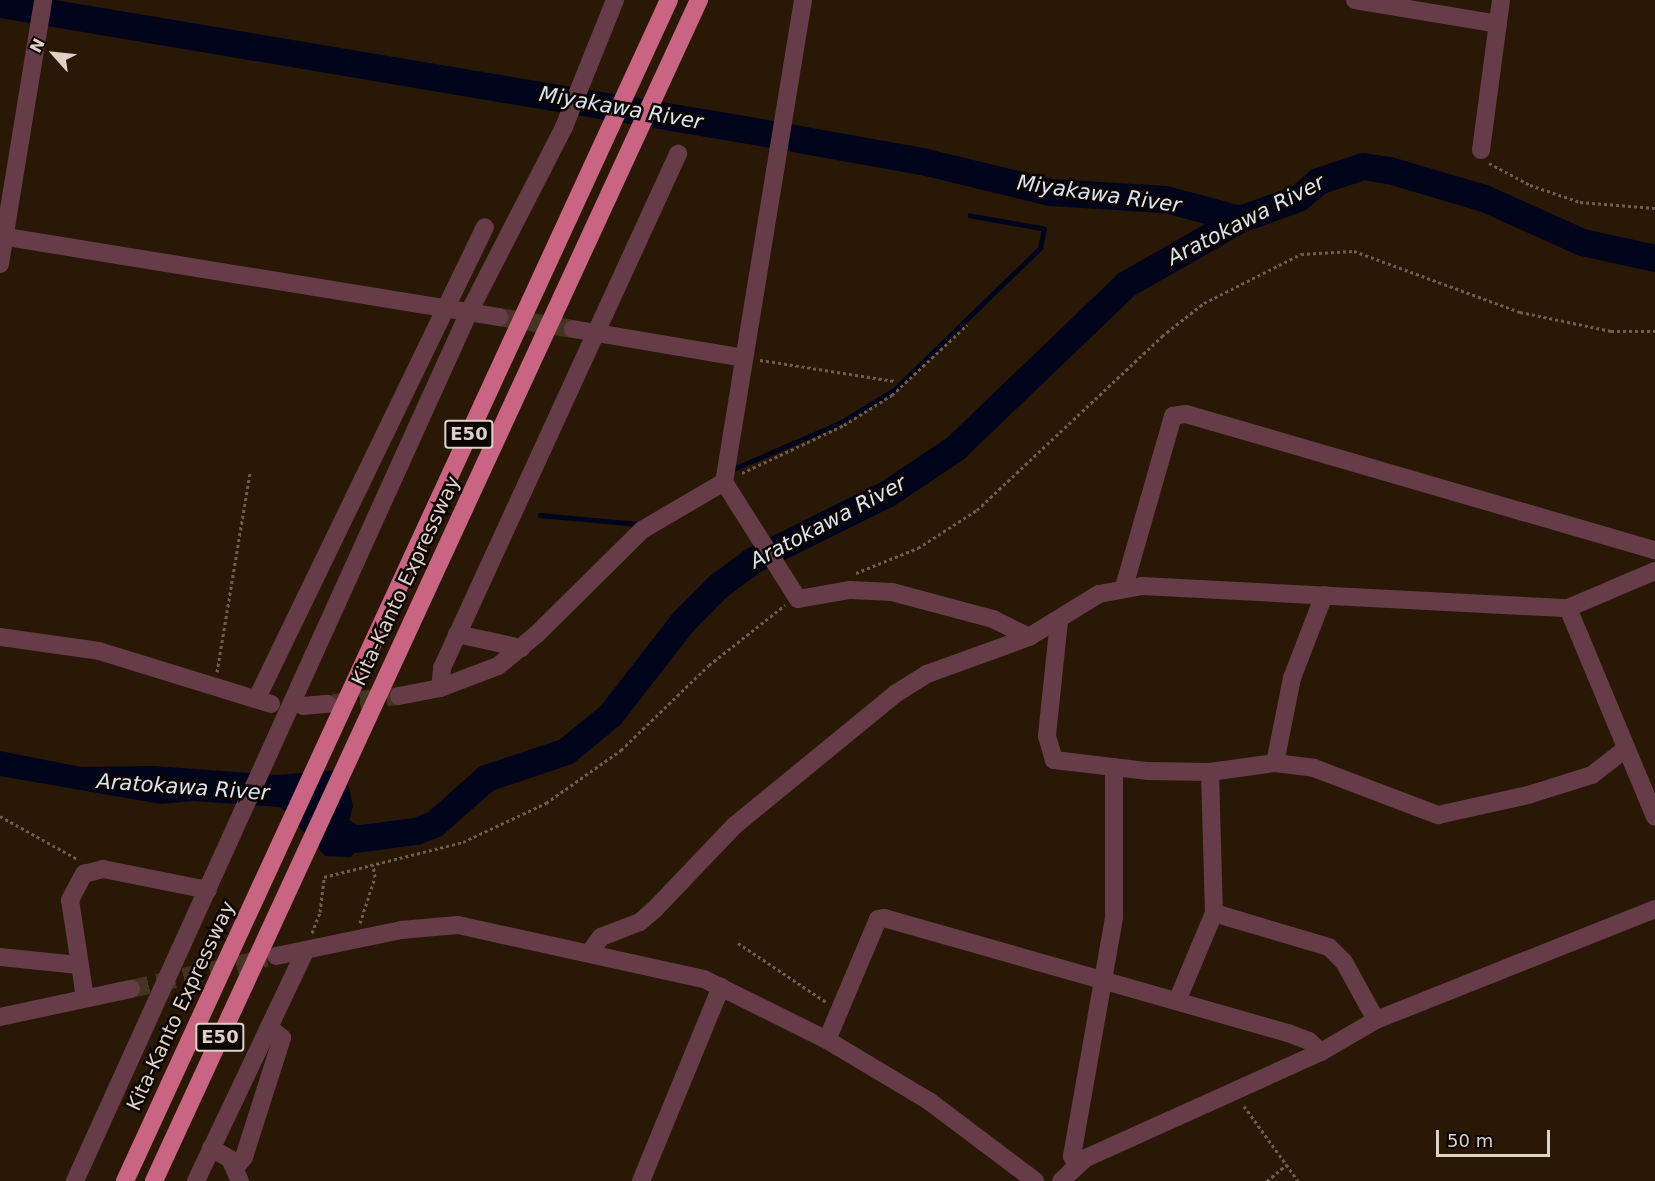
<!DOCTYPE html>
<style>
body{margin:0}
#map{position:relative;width:1655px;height:1181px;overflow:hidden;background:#291805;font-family:"DejaVu Sans",sans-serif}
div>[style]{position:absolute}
.water>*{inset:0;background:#00051c}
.stream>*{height:4.5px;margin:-2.25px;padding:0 2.25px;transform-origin:2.25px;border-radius:2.25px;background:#00051c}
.river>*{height:27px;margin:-13.5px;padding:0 13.5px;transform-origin:13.5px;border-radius:13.5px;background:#00051c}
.minor-tunnel>*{height:18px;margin-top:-9px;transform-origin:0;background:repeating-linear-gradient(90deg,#443422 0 18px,transparent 0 27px)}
.path>*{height:3px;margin-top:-1.5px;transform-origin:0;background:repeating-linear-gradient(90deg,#6e5e4f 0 3px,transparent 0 6px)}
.minor>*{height:18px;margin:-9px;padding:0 9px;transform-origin:9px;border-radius:9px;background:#653c48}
.highway>*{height:18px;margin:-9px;padding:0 9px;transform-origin:9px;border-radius:9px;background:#ca6483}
span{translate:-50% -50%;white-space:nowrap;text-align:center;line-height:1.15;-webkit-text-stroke:5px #0c0501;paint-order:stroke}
.shield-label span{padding:2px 4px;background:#0c0501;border:2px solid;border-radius:4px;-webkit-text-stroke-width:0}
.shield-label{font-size:18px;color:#ded2c7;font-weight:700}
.street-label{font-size:20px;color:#ded2c7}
.water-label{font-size:21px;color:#dae5f2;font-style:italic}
.north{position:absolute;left:24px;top:24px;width:60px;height:60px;-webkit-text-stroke:4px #0c0501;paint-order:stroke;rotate:297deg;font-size:16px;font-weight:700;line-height:24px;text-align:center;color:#ded2c7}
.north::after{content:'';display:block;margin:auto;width:21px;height:27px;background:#ded2c7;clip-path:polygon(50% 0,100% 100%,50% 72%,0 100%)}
.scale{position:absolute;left:1436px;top:1130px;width:114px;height:27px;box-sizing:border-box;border:3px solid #ded2c7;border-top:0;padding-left:8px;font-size:18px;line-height:21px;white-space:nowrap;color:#ded2c7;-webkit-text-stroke:4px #0c0501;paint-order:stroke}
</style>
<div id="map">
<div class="water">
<i style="clip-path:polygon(0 751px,81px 767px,154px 766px,277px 775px,353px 769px,348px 784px,353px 806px,349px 821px,364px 834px,363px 841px,351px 857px,325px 856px,281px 807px,193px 801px,161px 804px,0 776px)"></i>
</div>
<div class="stream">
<i style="left:1048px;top:200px;width:8px;rotate:-76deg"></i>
<i style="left:731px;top:470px;width:121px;rotate:-23.4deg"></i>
<i style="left:842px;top:422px;width:61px;rotate:-31.6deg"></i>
<i style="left:894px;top:390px;width:204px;rotate:-44.2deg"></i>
<i style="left:1040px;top:248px;width:19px;rotate:-78deg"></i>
<i style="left:1044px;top:229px;width:75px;rotate:-170deg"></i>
<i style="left:540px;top:515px;width:98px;rotate:5.2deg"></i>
</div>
<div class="river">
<i style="left:0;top:4px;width:760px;rotate:9.55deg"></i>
<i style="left:749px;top:130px;width:180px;rotate:10.2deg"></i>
<i style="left:926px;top:162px;width:128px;rotate:13.6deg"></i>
<i style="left:1050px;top:192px;width:115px;rotate:3.5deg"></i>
<i style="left:1165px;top:199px;width:78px;rotate:14.9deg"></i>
<i style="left:331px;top:824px;width:27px;rotate:33deg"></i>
<i style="left:354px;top:839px;width:62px;rotate:-7.5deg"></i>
<i style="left:415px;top:831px;width:20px;rotate:-20deg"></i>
<i style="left:434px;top:824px;width:69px;rotate:-41.5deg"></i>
<i style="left:486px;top:778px;width:84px;rotate:-18.6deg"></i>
<i style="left:566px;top:751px;width:57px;rotate:-39.3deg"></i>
<i style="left:610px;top:715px;width:120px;rotate:-52.1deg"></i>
<i style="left:684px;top:620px;width:48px;rotate:-45deg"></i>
<i style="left:718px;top:586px;width:44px;rotate:-36.6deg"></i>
<i style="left:753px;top:560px;width:151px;rotate:-26.4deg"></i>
<i style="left:888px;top:493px;width:81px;rotate:-33.9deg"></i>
<i style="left:955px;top:448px;width:237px;rotate:-43.8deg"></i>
<i style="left:1126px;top:284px;width:131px;rotate:-29.7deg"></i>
<i style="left:1240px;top:219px;width:62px;rotate:-19.9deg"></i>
<i style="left:1298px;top:198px;width:26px;rotate:-40deg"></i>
<i style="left:1318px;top:181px;width:47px;rotate:-18.4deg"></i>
<i style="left:1363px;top:166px;width:26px;rotate:9deg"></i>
<i style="left:1389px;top:170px;width:99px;rotate:16.4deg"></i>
<i style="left:1484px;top:198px;width:107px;rotate:24.2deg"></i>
<i style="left:1582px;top:242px;width:75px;rotate:12.4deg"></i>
</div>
<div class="minor-tunnel">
<i style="left:499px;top:317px;width:75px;rotate:9.2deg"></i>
<i style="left:333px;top:703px;width:66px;rotate:-6.1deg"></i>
<i style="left:131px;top:989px;width:139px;rotate:-12.8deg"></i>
</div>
<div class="path">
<i style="left:1489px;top:163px;width:47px;rotate:28.2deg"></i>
<i style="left:1530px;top:185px;width:53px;rotate:18.8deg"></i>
<i style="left:1580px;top:202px;width:75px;rotate:4.6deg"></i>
<i style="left:760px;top:360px;width:136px;rotate:8.9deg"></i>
<i style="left:742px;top:473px;width:113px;rotate:-25.2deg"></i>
<i style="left:844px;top:425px;width:57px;rotate:-32deg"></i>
<i style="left:892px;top:395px;width:103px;rotate:-43deg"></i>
<i style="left:856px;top:573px;width:67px;rotate:-22deg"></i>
<i style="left:918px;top:548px;width:70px;rotate:-32.8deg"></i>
<i style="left:977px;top:510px;width:254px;rotate:-43.2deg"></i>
<i style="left:1162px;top:336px;width:53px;rotate:-38.2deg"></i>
<i style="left:1204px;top:303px;width:109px;rotate:-26.8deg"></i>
<i style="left:1301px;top:254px;width:53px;rotate:-3.2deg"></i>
<i style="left:1354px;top:251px;width:177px;rotate:20.2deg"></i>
<i style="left:1520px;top:312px;width:93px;rotate:11.8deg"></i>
<i style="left:1611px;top:331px;width:44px"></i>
<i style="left:217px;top:672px;width:202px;rotate:-80.6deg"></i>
<i style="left:0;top:816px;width:90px;rotate:29.1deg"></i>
<i style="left:360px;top:923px;width:48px;rotate:-71.9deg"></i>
<i style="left:375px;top:877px;width:12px;rotate:-99deg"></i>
<i style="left:312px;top:933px;width:22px;rotate:-69deg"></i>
<i style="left:320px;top:912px;width:35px;rotate:-83deg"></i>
<i style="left:324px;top:877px;width:143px;rotate:-14.1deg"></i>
<i style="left:463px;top:842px;width:92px;rotate:-25.2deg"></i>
<i style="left:546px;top:803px;width:92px;rotate:-35.2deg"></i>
<i style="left:621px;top:750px;width:122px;rotate:-44deg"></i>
<i style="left:709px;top:665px;width:97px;rotate:-38.3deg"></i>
<i style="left:738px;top:943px;width:106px;rotate:33.8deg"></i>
<i style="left:1244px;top:1106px;width:92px;rotate:54.2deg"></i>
<i style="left:1267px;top:1181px;width:26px;rotate:-40deg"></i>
</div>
<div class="minor">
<i style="left:803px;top:0;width:488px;rotate:99.3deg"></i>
<i style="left:724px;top:482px;width:138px;rotate:57.7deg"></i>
<i style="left:798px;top:599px;width:53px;rotate:-9.8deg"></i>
<i style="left:850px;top:590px;width:42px;rotate:2.7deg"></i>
<i style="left:892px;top:592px;width:105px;rotate:15deg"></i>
<i style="left:993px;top:619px;width:40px;rotate:26.6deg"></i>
<i style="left:1355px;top:0;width:145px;rotate:9.5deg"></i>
<i style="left:1481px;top:150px;width:151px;rotate:-82.4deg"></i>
<i style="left:0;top:236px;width:506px;rotate:9.22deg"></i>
<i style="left:0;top:264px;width:267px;rotate:-80.7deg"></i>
<i style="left:573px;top:329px;width:173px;rotate:9.6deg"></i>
<i style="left:1124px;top:587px;width:178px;rotate:-74deg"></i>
<i style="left:1173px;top:416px;width:13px;rotate:-9deg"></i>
<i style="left:1186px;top:414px;width:488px;rotate:16.2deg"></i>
<i style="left:1568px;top:608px;width:226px;rotate:67.4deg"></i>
<i style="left:1059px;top:621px;width:116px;rotate:96deg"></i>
<i style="left:1047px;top:736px;width:25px;rotate:74deg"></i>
<i style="left:1054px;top:760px;width:95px;rotate:6.7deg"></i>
<i style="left:1148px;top:771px;width:62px;rotate:0.9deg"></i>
<i style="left:1210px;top:772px;width:66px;rotate:-7.9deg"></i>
<i style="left:1275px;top:763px;width:39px;rotate:7deg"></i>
<i style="left:1314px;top:768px;width:133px;rotate:20.8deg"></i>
<i style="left:1438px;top:815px;width:92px;rotate:-12.5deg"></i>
<i style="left:1528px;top:795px;width:67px;rotate:-17.4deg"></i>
<i style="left:1592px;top:775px;width:41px;rotate:-38deg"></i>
<i style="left:457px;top:634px;width:66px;rotate:12.3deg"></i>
<i style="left:0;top:637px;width:100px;rotate:8deg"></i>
<i style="left:99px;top:651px;width:180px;rotate:17.1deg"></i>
<i style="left:440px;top:688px;width:20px;rotate:-84deg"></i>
<i style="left:442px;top:668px;width:566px;rotate:-65.34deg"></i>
<i style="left:399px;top:696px;width:42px;rotate:-11deg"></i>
<i style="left:440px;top:688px;width:62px;rotate:-20.8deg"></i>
<i style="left:498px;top:666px;width:50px;rotate:-39.4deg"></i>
<i style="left:537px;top:634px;width:148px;rotate:-44.7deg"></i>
<i style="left:642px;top:530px;width:95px;rotate:-30.3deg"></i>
<i style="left:257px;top:698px;width:523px;rotate:-64.17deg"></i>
<i style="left:303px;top:706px;width:25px;rotate:-5deg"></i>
<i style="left:1275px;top:763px;width:87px;rotate:-78.7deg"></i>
<i style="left:1292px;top:678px;width:89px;rotate:-68.9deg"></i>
<i style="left:1210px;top:772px;width:141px;rotate:88.4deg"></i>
<i style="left:1214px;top:913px;width:120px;rotate:16.5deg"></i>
<i style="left:1329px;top:947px;width:21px;rotate:45deg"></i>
<i style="left:1344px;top:962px;width:66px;rotate:61.1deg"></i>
<i style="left:590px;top:952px;width:19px;rotate:-54deg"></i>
<i style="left:601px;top:937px;width:42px;rotate:-21deg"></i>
<i style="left:640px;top:922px;width:20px;rotate:-41deg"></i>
<i style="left:655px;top:909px;width:115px;rotate:-46.4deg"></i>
<i style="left:734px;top:826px;width:208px;rotate:-39.3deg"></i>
<i style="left:895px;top:694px;width:38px;rotate:-32deg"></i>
<i style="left:927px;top:674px;width:109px;rotate:-19.9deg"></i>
<i style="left:1029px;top:637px;width:82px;rotate:-31.6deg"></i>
<i style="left:1099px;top:594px;width:44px;rotate:-10.5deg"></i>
<i style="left:1142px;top:586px;width:427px;rotate:3deg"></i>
<i style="left:1568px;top:608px;width:95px;rotate:-23deg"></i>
<i style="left:276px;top:956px;width:128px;rotate:-11.7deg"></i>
<i style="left:401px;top:930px;width:57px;rotate:-5deg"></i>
<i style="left:458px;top:925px;width:252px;rotate:12.4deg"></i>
<i style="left:704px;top:979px;width:137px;rotate:26.4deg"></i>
<i style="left:827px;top:1040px;width:119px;rotate:30.9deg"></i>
<i style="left:929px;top:1101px;width:133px;rotate:37deg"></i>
<i style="left:0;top:957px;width:79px;rotate:5.8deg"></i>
<i style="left:85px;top:998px;width:99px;rotate:-98.7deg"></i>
<i style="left:70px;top:900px;width:30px;rotate:-62deg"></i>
<i style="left:84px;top:874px;width:20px;rotate:-15deg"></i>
<i style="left:103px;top:869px;width:107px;rotate:11.3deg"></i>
<i style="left:1177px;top:1001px;width:95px;rotate:-67.2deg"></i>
<i style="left:0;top:1017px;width:134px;rotate:-12.1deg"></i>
<i style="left:827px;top:1040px;width:131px;rotate:-67.1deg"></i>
<i style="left:878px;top:919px;width:6px;rotate:-9deg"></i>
<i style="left:884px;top:918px;width:420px;rotate:15.9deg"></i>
<i style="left:1288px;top:1033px;width:22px;rotate:21deg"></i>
<i style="left:1309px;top:1041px;width:16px;rotate:43deg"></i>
<i style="left:211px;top:1148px;width:22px;rotate:30deg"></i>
<i style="left:230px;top:1159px;width:24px;rotate:66deg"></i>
<i style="left:1076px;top:1164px;width:9px;rotate:-117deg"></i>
<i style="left:1072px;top:1156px;width:243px;rotate:-80deg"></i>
<i style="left:1114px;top:917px;width:150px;rotate:-90deg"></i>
<i style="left:236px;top:1167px;width:13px;rotate:-51deg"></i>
<i style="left:244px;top:1157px;width:125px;rotate:-72.3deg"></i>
<i style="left:282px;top:1038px;width:17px;rotate:-140deg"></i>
<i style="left:75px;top:1181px;width:954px;rotate:-65.61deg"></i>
<i style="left:469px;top:312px;width:208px;rotate:-62.8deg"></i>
<i style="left:564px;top:127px;width:137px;rotate:-68.1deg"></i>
<i style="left:196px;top:1181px;width:255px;rotate:-64.6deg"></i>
<i style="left:641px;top:1181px;width:210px;rotate:-67.6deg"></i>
<i style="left:1061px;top:1181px;width:34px;rotate:-43deg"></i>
<i style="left:1086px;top:1158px;width:258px;rotate:-24.3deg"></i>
<i style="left:1321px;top:1052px;width:64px;rotate:-30.2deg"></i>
<i style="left:1376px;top:1020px;width:300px;rotate:-21.7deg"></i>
</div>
<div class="highway">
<i style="left:125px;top:1181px;width:1300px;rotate:-65.27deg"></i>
<i style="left:154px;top:1181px;width:1301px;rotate:-65.23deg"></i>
</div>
<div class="shield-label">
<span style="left:469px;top:434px">E50</span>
<span style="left:220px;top:1037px">E50</span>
</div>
<div class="street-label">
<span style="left:406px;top:581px;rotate:-65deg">Kita-Kanto Expressway</span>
<span style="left:181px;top:1006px;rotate:-65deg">Kita-Kanto Expressway</span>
</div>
<div class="water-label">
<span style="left:621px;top:108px;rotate:10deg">Miyakawa River</span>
<span style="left:1099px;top:194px;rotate:8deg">Miyakawa River</span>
<span style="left:1246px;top:220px;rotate:-27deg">Aratokawa River</span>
<span style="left:828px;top:522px;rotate:-28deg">Aratokawa River</span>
<span style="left:183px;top:787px;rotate:4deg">Aratokawa River</span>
</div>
<div class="north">N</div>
<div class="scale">50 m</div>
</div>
